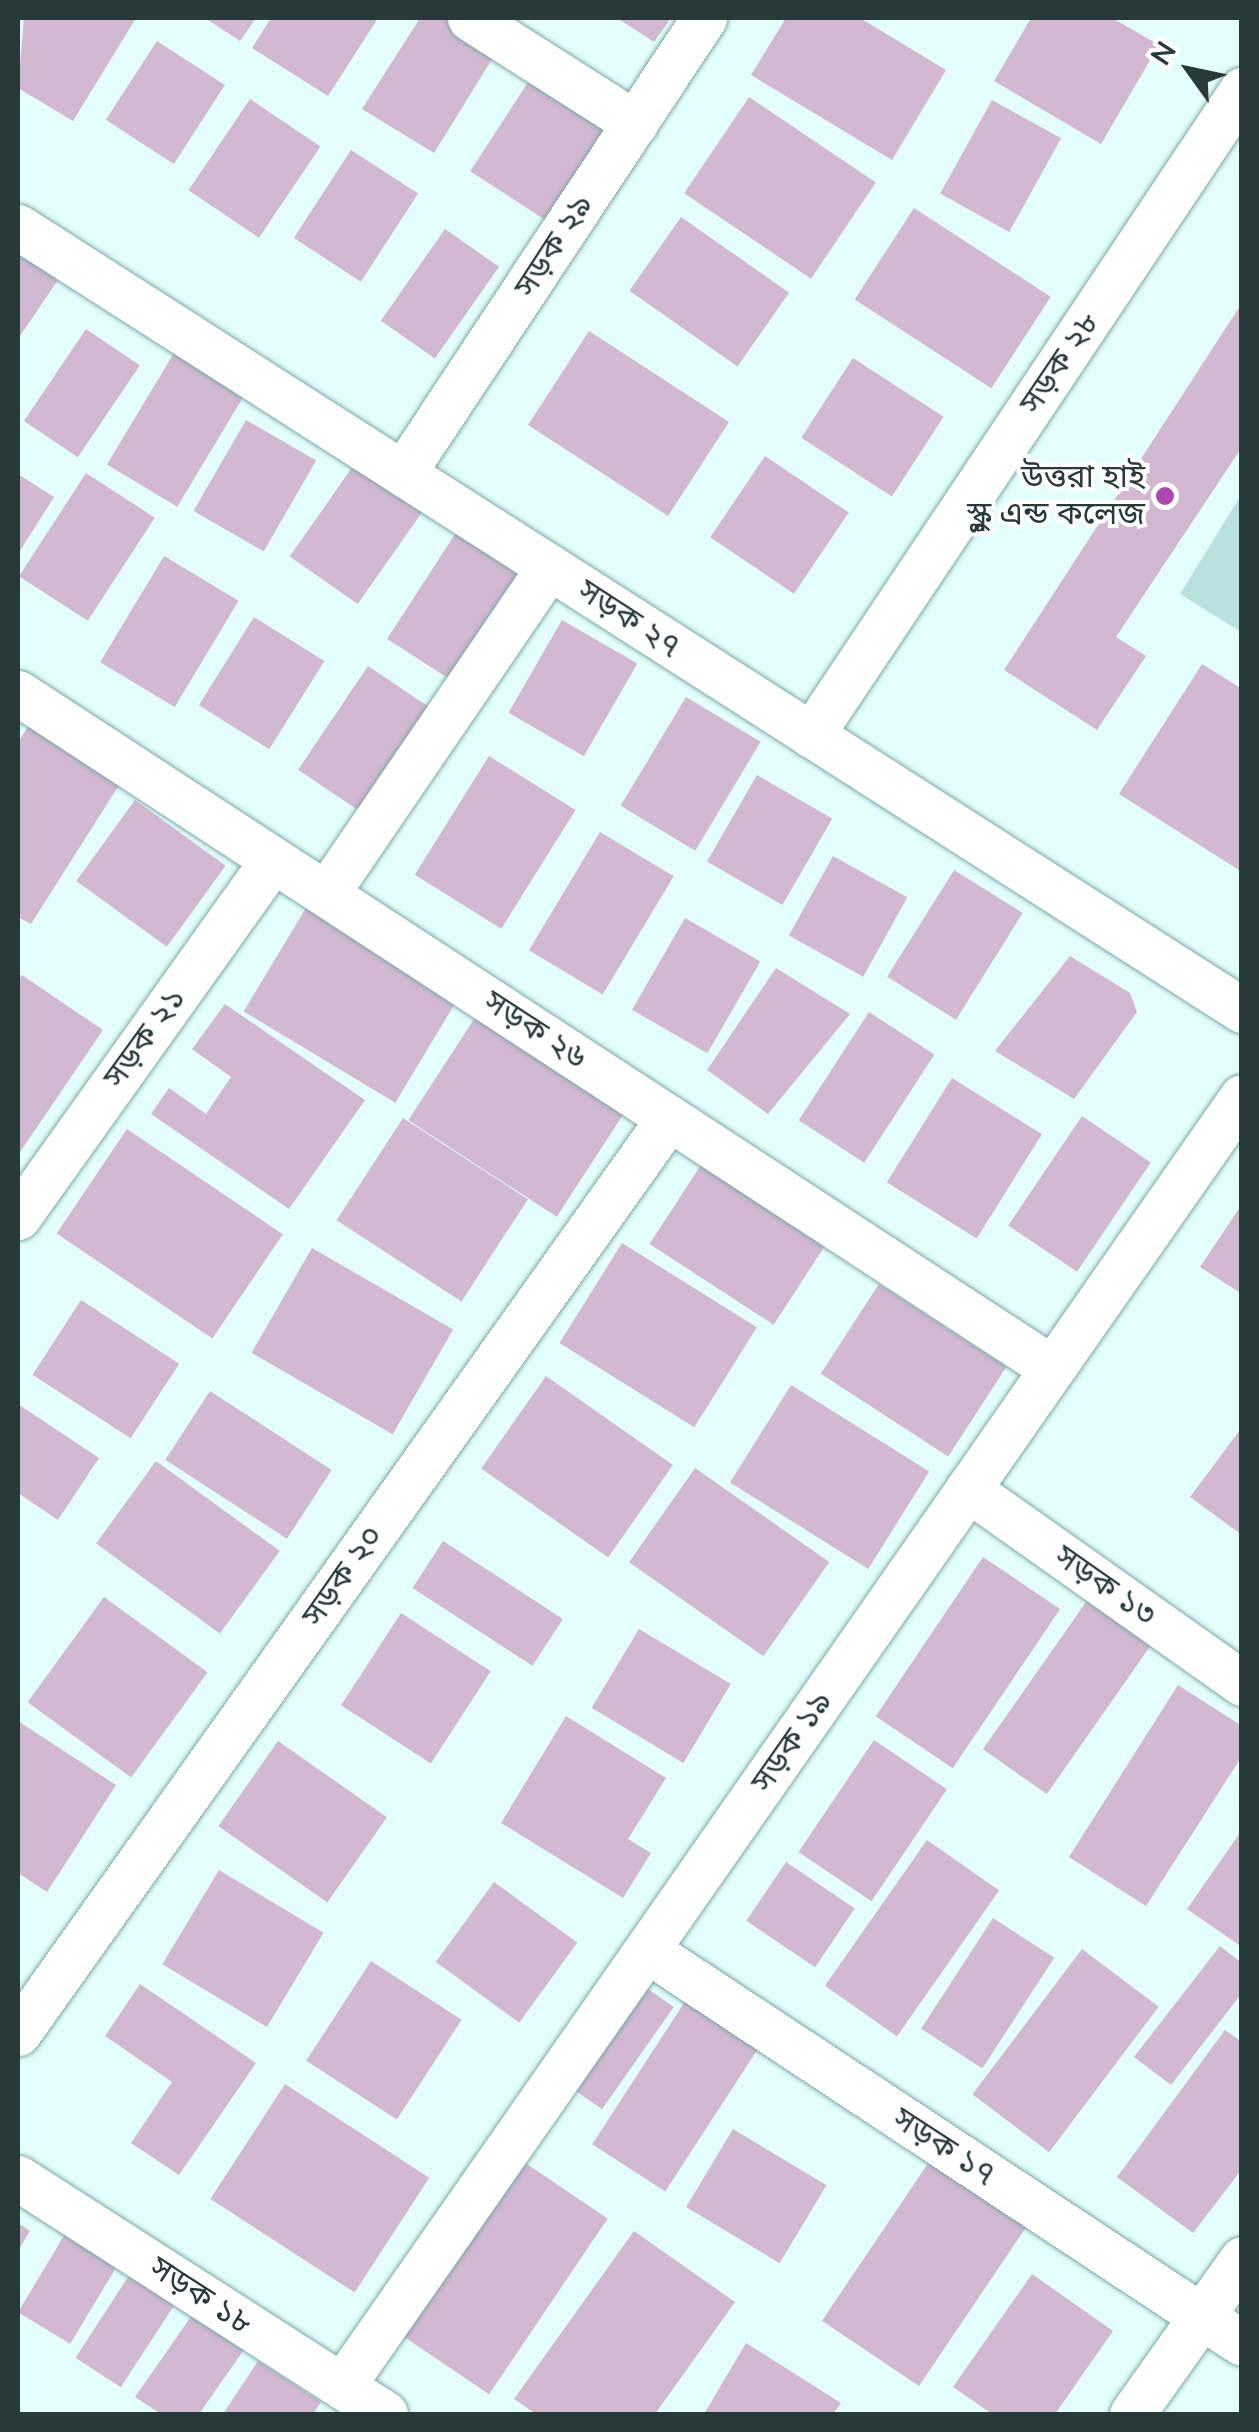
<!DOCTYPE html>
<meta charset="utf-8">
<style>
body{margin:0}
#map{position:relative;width:1259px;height:2432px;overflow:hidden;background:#e3fefd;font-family:"Nunito Sans","Noto Sans Bengali",sans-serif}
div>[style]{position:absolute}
.green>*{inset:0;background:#b8e1df}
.building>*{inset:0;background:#d3b8d2;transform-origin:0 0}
.roads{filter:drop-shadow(0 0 2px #7ca8a6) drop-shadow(0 0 2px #7ca8a6)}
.street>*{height:45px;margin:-22.5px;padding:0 22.5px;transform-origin:22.5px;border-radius:22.5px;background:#fff}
.dots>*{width:28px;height:28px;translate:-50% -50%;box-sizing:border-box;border:5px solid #fff;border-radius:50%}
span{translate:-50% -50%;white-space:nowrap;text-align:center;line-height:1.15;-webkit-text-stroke:8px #fff;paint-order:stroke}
.street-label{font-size:32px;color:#273938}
.poi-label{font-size:32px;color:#273938}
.right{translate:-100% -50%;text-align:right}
.frame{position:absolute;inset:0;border:20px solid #273938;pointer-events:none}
.north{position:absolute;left:1139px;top:20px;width:100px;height:100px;-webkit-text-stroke:8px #fff;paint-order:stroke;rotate:303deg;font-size:28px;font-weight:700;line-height:40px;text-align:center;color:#273938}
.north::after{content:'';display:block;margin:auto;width:35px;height:45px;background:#273938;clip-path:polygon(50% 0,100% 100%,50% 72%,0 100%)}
</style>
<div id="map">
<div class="green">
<i style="clip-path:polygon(1241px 495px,1241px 632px,1180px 594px)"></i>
</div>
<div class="building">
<i style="clip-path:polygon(24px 18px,136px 18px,73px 121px,18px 88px)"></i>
<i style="clip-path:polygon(205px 18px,256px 18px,240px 41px)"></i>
<i style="clip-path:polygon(271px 18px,378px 18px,328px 96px,252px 48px)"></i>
<i style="clip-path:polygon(420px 18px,479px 18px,507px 35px,434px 153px,362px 109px)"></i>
<i style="clip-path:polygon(617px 18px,671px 18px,654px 42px)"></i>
<i style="clip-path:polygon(786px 18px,860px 18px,946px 70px,892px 160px,751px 75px)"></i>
<i style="clip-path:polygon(1031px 18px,1112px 18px,1159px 45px,1101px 144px,994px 81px)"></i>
<i style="left:157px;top:41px;width:81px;height:94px;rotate:33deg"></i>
<i style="left:547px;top:53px;width:90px;height:141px;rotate:33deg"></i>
<i style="left:749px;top:97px;width:153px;height:116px;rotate:34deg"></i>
<i style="left:250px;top:99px;width:85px;height:110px;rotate:34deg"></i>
<i style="left:992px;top:100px;width:79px;height:107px;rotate:29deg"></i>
<i style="left:351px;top:150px;width:80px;height:105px;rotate:33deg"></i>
<i style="left:914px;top:208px;width:163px;height:109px;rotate:33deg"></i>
<i style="left:681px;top:217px;width:132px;height:90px;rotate:35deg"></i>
<i style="left:445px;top:229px;width:66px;height:112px;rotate:35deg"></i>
<i style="clip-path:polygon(18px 247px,60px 277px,18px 339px)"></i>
<i style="clip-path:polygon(1242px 303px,1242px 447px,1116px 637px,1146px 656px,1097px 730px,1004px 670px)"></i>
<i style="left:86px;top:329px;width:65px;height:111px;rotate:34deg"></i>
<i style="left:589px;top:331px;width:167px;height:112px;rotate:33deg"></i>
<i style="left:177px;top:348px;width:82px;height:136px;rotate:31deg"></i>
<i style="left:853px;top:358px;width:108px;height:95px;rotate:33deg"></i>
<i style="left:246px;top:420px;width:81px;height:105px;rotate:30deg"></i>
<i style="left:765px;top:456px;width:101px;height:98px;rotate:34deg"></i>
<i style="left:358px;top:459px;width:83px;height:119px;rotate:35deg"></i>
<i style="left:86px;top:473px;width:82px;height:123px;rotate:33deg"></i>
<i style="clip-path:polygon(18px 474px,54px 497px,18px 554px)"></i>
<i style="left:459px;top:528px;width:87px;height:132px;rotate:33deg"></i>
<i style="left:164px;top:556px;width:87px;height:124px;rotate:31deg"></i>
<i style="left:254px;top:617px;width:83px;height:104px;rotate:32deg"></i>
<i style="left:562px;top:620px;width:87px;height:107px;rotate:30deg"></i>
<i style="clip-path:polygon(1202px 664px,1242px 689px,1242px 872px,1119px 794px)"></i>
<i style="left:368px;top:666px;width:86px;height:125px;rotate:34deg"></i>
<i style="left:686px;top:697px;width:87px;height:127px;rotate:31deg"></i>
<i style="clip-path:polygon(34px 718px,121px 782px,31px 924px,18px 917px,18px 742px)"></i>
<i style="left:489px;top:756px;width:102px;height:140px;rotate:32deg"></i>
<i style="left:757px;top:775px;width:87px;height:100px;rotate:30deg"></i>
<i style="left:135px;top:800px;width:112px;height:100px;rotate:36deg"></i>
<i style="left:600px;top:832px;width:86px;height:138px;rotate:31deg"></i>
<i style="left:833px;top:856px;width:85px;height:91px;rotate:29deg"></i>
<i style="left:954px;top:870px;width:81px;height:126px;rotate:32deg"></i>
<i style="left:310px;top:901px;width:177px;height:129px;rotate:31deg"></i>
<i style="left:685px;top:918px;width:87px;height:106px;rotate:30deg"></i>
<i style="clip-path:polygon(1070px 956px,1130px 993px,1137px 1012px,1074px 1099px,995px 1051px)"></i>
<i style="clip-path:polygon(776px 968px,850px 1014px,768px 1114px,707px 1070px)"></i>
<i style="clip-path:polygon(22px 975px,103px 1030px,18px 1155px,18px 981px)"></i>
<i style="clip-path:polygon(225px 1004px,365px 1100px,289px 1209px,151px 1114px,169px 1088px,206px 1114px,231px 1077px,192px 1049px)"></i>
<i style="left:869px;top:1012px;width:78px;height:129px;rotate:33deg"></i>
<i style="left:478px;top:1013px;width:177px;height:128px;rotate:33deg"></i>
<i style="left:952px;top:1078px;width:106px;height:123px;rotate:32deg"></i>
<i style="left:1082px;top:1116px;width:83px;height:132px;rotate:34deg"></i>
<i style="left:403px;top:1118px;width:149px;height:122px;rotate:33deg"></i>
<i style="left:127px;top:1129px;width:188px;height:126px;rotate:34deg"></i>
<i style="left:710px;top:1151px;width:148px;height:111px;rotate:33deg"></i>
<i style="clip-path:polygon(1242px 1204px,1242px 1294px,1200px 1267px)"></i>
<i style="left:622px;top:1243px;width:159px;height:118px;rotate:32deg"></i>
<i style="left:312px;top:1248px;width:163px;height:121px;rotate:30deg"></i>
<i style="left:879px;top:1284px;width:152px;height:107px;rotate:33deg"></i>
<i style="left:81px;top:1300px;width:117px;height:89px;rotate:33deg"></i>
<i style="left:546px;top:1376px;width:155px;height:113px;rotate:35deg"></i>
<i style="left:791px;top:1385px;width:163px;height:115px;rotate:32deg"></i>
<i style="left:210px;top:1391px;width:145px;height:82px;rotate:33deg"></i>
<i style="clip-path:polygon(18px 1404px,99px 1458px,58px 1520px,18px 1493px)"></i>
<i style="clip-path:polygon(1242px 1427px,1242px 1535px,1190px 1497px)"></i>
<i style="left:156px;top:1461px;width:153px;height:102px;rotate:36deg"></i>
<i style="left:695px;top:1468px;width:164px;height:115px;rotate:35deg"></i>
<i style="left:443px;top:1541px;width:143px;height:56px;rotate:33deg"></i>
<i style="left:983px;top:1557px;width:93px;height:192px;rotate:34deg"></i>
<i style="left:1093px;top:1592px;width:78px;height:192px;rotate:35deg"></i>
<i style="left:104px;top:1597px;width:128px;height:130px;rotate:36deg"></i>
<i style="left:401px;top:1613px;width:107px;height:110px;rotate:33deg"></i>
<i style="left:639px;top:1629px;width:107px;height:92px;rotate:31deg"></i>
<i style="clip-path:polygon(1178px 1685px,1242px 1726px,1242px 1756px,1146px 1906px,1069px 1857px)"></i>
<i style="clip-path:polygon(566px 1716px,666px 1778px,628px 1839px,651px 1853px,623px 1898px,501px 1823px)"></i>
<i style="clip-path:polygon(18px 1721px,116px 1785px,47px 1892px,18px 1873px)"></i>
<i style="left:874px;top:1740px;width:88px;height:135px;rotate:34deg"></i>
<i style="left:278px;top:1741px;width:133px;height:104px;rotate:35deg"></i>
<i style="clip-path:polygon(1242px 1830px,1242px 1947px,1187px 1909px)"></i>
<i style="left:927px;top:1840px;width:88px;height:178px;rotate:35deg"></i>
<i style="left:786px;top:1862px;width:83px;height:71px;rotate:34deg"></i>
<i style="left:219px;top:1870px;width:122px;height:110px;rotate:31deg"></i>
<i style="left:494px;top:1882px;width:103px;height:99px;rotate:36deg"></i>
<i style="left:993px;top:1918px;width:73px;height:132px;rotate:33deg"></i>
<i style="clip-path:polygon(1220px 1946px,1242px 1963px,1242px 1993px,1171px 2085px,1134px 2057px)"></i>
<i style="left:1082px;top:1949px;width:96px;height:182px;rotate:37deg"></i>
<i style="left:371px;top:1961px;width:108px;height:119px;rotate:33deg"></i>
<i style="clip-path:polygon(140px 1984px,256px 2063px,179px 2175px,131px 2143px,172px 2082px,105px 2036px)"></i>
<i style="left:641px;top:1984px;width:40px;height:125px;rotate:35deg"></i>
<i style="left:693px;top:1989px;width:87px;height:185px;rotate:33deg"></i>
<i style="clip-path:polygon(1225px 2030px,1242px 2042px,1242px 2169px,1193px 2233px,1117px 2177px)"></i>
<i style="left:285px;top:2084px;width:172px;height:137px;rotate:33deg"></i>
<i style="left:733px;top:2129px;width:109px;height:91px;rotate:31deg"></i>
<i style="left:509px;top:2152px;width:119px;height:212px;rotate:34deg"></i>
<i style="left:931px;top:2159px;width:117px;height:195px;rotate:34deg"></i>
<i style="clip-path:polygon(18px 2223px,30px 2231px,18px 2251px)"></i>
<i style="left:71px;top:2224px;width:61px;height:103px;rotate:31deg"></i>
<i style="clip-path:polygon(634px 2231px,735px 2302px,655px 2414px,536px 2414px,514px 2399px)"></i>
<i style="left:130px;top:2274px;width:54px;height:100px;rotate:33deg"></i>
<i style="clip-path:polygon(1032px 2274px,1113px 2331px,1055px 2414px,992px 2414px,953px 2387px)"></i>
<i style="clip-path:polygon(197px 2308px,248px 2344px,199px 2414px,161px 2414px,135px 2397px)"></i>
<i style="clip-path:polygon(746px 2343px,841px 2403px,833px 2414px,704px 2414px)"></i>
<i style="clip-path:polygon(258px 2361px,321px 2402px,313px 2414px,223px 2414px)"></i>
</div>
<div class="roads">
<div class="street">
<i style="left:470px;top:18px;width:196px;rotate:32.5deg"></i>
<i style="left:18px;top:227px;width:1453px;rotate:32.61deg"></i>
<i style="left:403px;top:473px;width:546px;rotate:-56.51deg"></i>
<i style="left:18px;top:693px;width:1235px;rotate:33.14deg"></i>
<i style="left:811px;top:735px;width:776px;rotate:-56.25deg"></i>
<i style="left:326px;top:894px;width:396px;rotate:-55.7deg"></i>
<i style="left:18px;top:1217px;width:439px;rotate:-54.5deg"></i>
<i style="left:968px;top:1489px;width:336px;rotate:35.3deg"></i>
<i style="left:647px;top:1950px;width:713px;rotate:33.44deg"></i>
<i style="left:18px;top:2033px;width:1123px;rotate:-54.57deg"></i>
<i style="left:18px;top:2178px;width:436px;rotate:32.7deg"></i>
<i style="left:342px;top:2386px;width:1572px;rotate:-55.08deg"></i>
<i style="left:1132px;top:2414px;width:190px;rotate:-54.6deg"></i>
</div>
</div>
<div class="dots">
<i style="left:1165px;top:496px;background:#ab47ad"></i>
</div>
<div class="street-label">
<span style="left:554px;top:246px;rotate:-57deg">সড়ক ২৯</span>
<span style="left:1060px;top:363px;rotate:-56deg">সড়ক ২৮</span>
<span style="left:629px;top:619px;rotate:33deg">সড়ক ২৭</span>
<span style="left:535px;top:1030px;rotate:33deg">সড়ক ২৬</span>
<span style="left:145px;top:1038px;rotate:-54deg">সড়ক ২১</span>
<span style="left:343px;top:1576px;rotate:-55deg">সড়ক ২০</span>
<span style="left:1105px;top:1586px;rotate:35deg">সড়ক ১৩</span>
<span style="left:792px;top:1742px;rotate:-55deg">সড়ক ১৯</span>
<span style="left:944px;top:2147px;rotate:33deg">সড়ক ১৭</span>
<span style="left:201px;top:2296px;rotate:33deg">সড়ক ১৮</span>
</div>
<div class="poi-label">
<span class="right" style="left:1145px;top:496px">উত্তরা হাই<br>স্কুল এন্ড কলেজ</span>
</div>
<div class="frame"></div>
<div class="north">N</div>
</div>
